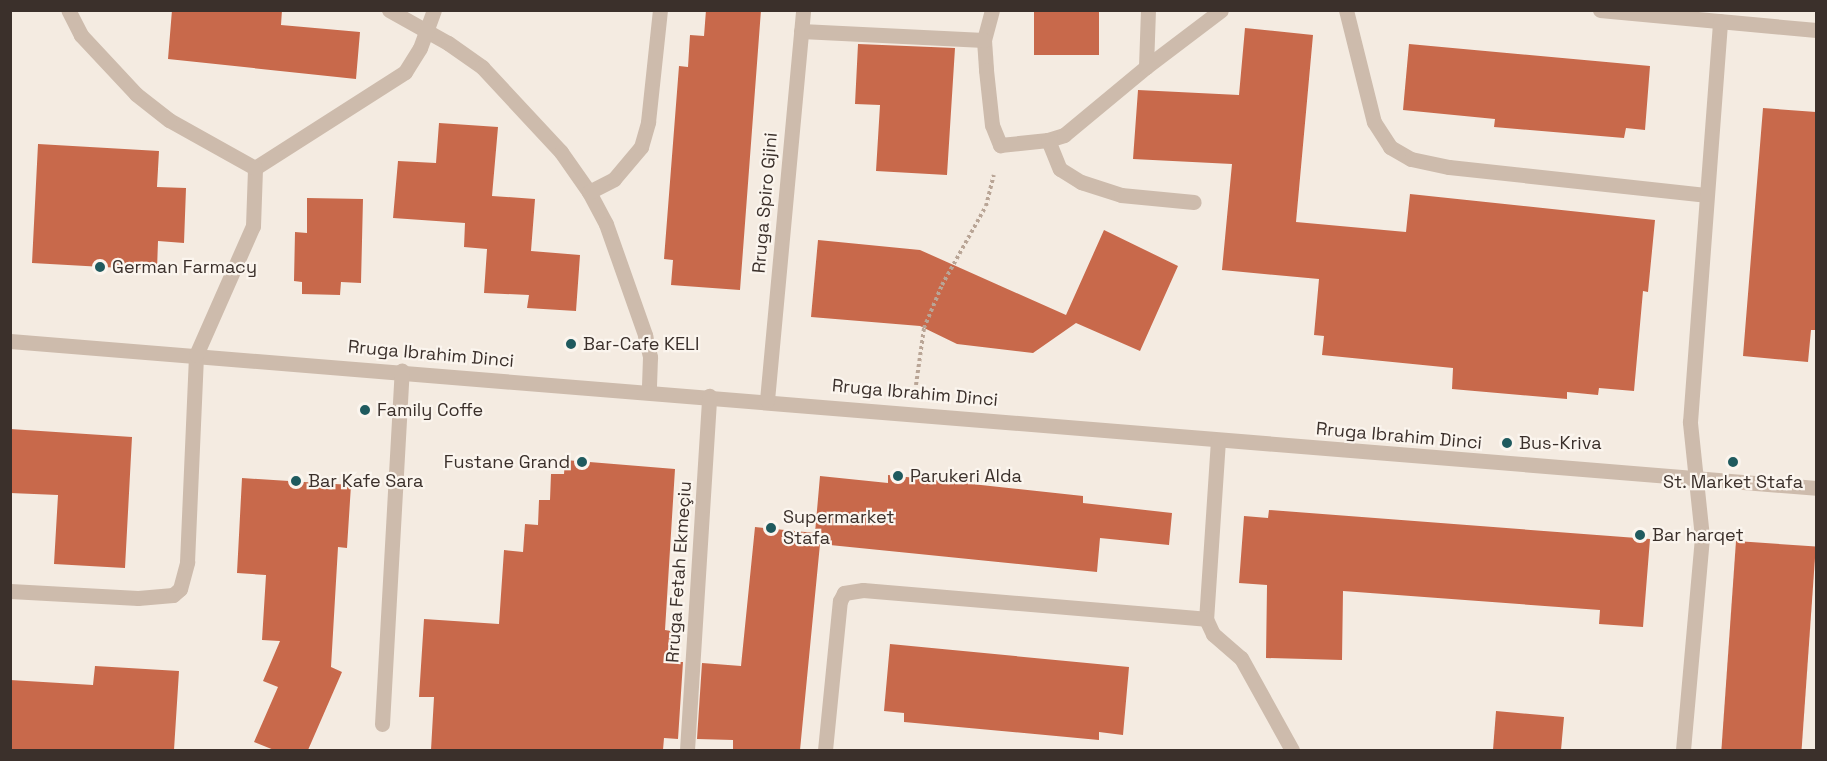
<!DOCTYPE html>
<meta charset="utf-8">
<style>
body{margin:0}
#map{position:relative;width:1827px;height:761px;overflow:hidden;background:#f4ebe1;font-family:"Space Grotesk",sans-serif}
div>[style]{position:absolute}
.building>*{inset:0;background:#c8694b;transform-origin:0 0}
.path>*{height:4px;margin-top:-2px;transform-origin:0;background:repeating-linear-gradient(90deg,#b9a596 0 3px,transparent 0 6px)}
.minor>*{height:15px;margin:-7.5px;padding:0 7.5px;transform-origin:7.5px;border-radius:7.5px;background:#cdbbac}
.dots>*{width:16px;height:16px;translate:-50% -50%;box-sizing:border-box;border:3px solid #fbf5ee;border-radius:50%}
span{translate:-50% -50%;white-space:nowrap;text-align:center;line-height:1.15;-webkit-text-stroke:4.5px #fbf5ee;paint-order:stroke}
.street-label{font-size:18px;color:#3b302b}
.poi-label{font-size:18px;color:#3b302b}
.left{translate:0 -50%;text-align:left}
.right{translate:-100% -50%;text-align:right}
.frame{position:absolute;inset:0;border:12px solid #3b302b;pointer-events:none}
</style>
<div id="map">
<div class="building">
<i style="clip-path:polygon(172px 10px,282px 10px,281px 25px,360px 32px,356px 79px,168px 59px)"></i>
<i style="clip-path:polygon(706px 10px,761px 10px,740px 290px,671px 285px,673px 260px,664px 259px,679px 66px,688px 67px,690px 35px,704px 36px)"></i>
<i style="left:1034px;top:10px;width:65px;height:45px"></i>
<i style="clip-path:polygon(1245px 28px,1313px 35px,1296px 222px,1406px 232px,1410px 194px,1655px 220px,1648px 292px,1643px 291px,1634px 391px,1599px 388px,1598px 395px,1567px 392px,1567px 399px,1452px 389px,1453px 368px,1322px 355px,1324px 336px,1314px 335px,1319px 279px,1222px 270px,1232px 164px,1133px 159px,1138px 90px,1239px 95px)"></i>
<i style="clip-path:polygon(858px 44px,955px 48px,947px 175px,876px 171px,880px 105px,855px 104px)"></i>
<i style="clip-path:polygon(1409px 44px,1650px 66px,1645px 130px,1626px 128px,1624px 138px,1494px 127px,1495px 119px,1403px 110px)"></i>
<i style="clip-path:polygon(1763px 108px,1816px 112px,1816px 330px,1811px 330px,1808px 362px,1743px 356px)"></i>
<i style="clip-path:polygon(439px 123px,498px 127px,492px 196px,535px 199px,531px 251px,580px 255px,576px 311px,527px 308px,529px 295px,484px 293px,487px 249px,464px 247px,465px 223px,393px 218px,398px 161px,436px 163px)"></i>
<i style="clip-path:polygon(38px 144px,159px 151px,157px 187px,186px 188px,184px 243px,158px 241px,157px 270px,32px 263px)"></i>
<i style="clip-path:polygon(307px 198px,363px 199px,361px 283px,341px 282px,340px 295px,302px 294px,302px 282px,294px 281px,295px 232px,307px 233px)"></i>
<i style="clip-path:polygon(1104px 230px,1178px 266px,1140px 351px,1076px 323px,1033px 353px,957px 344px,920px 326px,811px 317px,818px 240px,920px 250px,1066px 315px)"></i>
<i style="clip-path:polygon(10px 429px,132px 437px,125px 568px,54px 564px,58px 495px,10px 493px)"></i>
<i style="clip-path:polygon(565px 460px,675px 469px,665px 630px,671px 631px,669px 662px,683px 662px,678px 739px,664px 738px,663px 750px,431px 750px,434px 697px,419px 697px,424px 619px,499px 624px,504px 550px,523px 552px,525px 524px,538px 525px,539px 500px,550px 500px,551px 474px,564px 474px)"></i>
<i style="clip-path:polygon(888px 475px,1083px 496px,1083px 503px,1172px 513px,1169px 545px,1100px 538px,1097px 572px,820px 544px,800px 750px,733px 750px,733px 740px,697px 739px,702px 663px,741px 666px,755px 527px,815px 533px,820px 476px,888px 483px)"></i>
<i style="clip-path:polygon(242px 478px,351px 485px,347px 548px,338px 547px,331px 667px,342px 672px,308px 750px,274px 750px,254px 742px,278px 687px,263px 681px,280px 641px,262px 640px,266px 575px,237px 573px)"></i>
<i style="clip-path:polygon(1269px 510px,1650px 539px,1643px 627px,1599px 624px,1600px 610px,1343px 591px,1342px 660px,1266px 658px,1267px 585px,1239px 583px,1244px 516px,1268px 518px)"></i>
<i style="left:1736px;top:541px;width:80px;height:210px;rotate:4deg"></i>
<i style="clip-path:polygon(890px 644px,1129px 667px,1123px 735px,1099px 732px,1099px 740px,904px 722px,904px 713px,884px 711px)"></i>
<i style="clip-path:polygon(95px 666px,179px 671px,174px 750px,10px 750px,10px 680px,93px 685px)"></i>
<i style="clip-path:polygon(1496px 711px,1564px 717px,1561px 750px,1493px 750px)"></i>
</div>
<div class="path">
<i style="left:916px;top:385px;width:58px;rotate:-82deg"></i>
<i style="left:924px;top:328px;width:47px;rotate:-67.3deg"></i>
<i style="left:942px;top:285px;width:90px;rotate:-60.9deg"></i>
<i style="left:986px;top:206px;width:32px;rotate:-76deg"></i>
</div>
<div class="minor">
<i style="left:389px;top:10px;width:68px;rotate:29.2deg"></i>
<i style="left:448px;top:43px;width:42px;rotate:35.2deg"></i>
<i style="left:482px;top:67px;width:116px;rotate:47.1deg"></i>
<i style="left:561px;top:152px;width:49px;rotate:55deg"></i>
<i style="left:589px;top:192px;width:36px;rotate:62deg"></i>
<i style="left:606px;top:224px;width:118px;rotate:70.6deg"></i>
<i style="left:645px;top:335px;width:23px;rotate:77deg"></i>
<i style="left:650px;top:357px;width:34px;rotate:92deg"></i>
<i style="left:992px;top:10px;width:31px;rotate:105deg"></i>
<i style="left:984px;top:40px;width:30px;rotate:86deg"></i>
<i style="left:986px;top:70px;width:55px;rotate:83.8deg"></i>
<i style="left:992px;top:125px;width:22px;rotate:68deg"></i>
<i style="left:1000px;top:145px;width:48px;rotate:-5.9deg"></i>
<i style="left:1048px;top:140px;width:17px;rotate:-17deg"></i>
<i style="left:1064px;top:135px;width:107px;rotate:-39.7deg"></i>
<i style="left:1146px;top:67px;width:57px;rotate:-88deg"></i>
<i style="left:1346px;top:10px;width:115px;rotate:76deg"></i>
<i style="left:1374px;top:122px;width:30px;rotate:57deg"></i>
<i style="left:1390px;top:147px;width:24px;rotate:30deg"></i>
<i style="left:1411px;top:159px;width:39px;rotate:12deg"></i>
<i style="left:1449px;top:167px;width:258px;rotate:6.2deg"></i>
<i style="left:1600px;top:10px;width:217px;rotate:5.3deg"></i>
<i style="left:801px;top:31px;width:183px;rotate:2.8deg"></i>
<i style="left:1146px;top:67px;width:94px;rotate:-37.2deg"></i>
<i style="left:1048px;top:140px;width:31px;rotate:68deg"></i>
<i style="left:1060px;top:169px;width:25px;rotate:32deg"></i>
<i style="left:1081px;top:182px;width:42px;rotate:18deg"></i>
<i style="left:1121px;top:195px;width:73px;rotate:5.5deg"></i>
<i style="left:255px;top:168px;width:178px;rotate:-32.6deg"></i>
<i style="left:405px;top:72px;width:28px;rotate:-58deg"></i>
<i style="left:420px;top:48px;width:40px;rotate:-69.8deg"></i>
<i style="left:589px;top:192px;width:28px;rotate:-27deg"></i>
<i style="left:614px;top:179px;width:42px;rotate:-49.8deg"></i>
<i style="left:641px;top:147px;width:26px;rotate:-74deg"></i>
<i style="left:648px;top:122px;width:113px;rotate:-83.9deg"></i>
<i style="left:10px;top:341px;width:1812px;rotate:4.65deg"></i>
<i style="left:767px;top:400px;width:392px;rotate:-84.7deg"></i>
<i style="left:1218px;top:440px;width:179px;rotate:93.8deg"></i>
<i style="left:1206px;top:619px;width:17px;rotate:65deg"></i>
<i style="left:1213px;top:634px;width:37px;rotate:41deg"></i>
<i style="left:1241px;top:658px;width:105px;rotate:61deg"></i>
<i style="left:10px;top:591px;width:128px;rotate:3.1deg"></i>
<i style="left:138px;top:598px;width:35px;rotate:-5deg"></i>
<i style="left:173px;top:595px;width:9px;rotate:-41deg"></i>
<i style="left:180px;top:589px;width:28px;rotate:-75deg"></i>
<i style="left:187px;top:562px;width:207px;rotate:-87.5deg"></i>
<i style="left:196px;top:355px;width:141px;rotate:-66.2deg"></i>
<i style="left:253px;top:226px;width:58px;rotate:-88deg"></i>
<i style="left:255px;top:168px;width:98px;rotate:-150.8deg"></i>
<i style="left:169px;top:120px;width:42px;rotate:-141.8deg"></i>
<i style="left:136px;top:94px;width:81px;rotate:-133deg"></i>
<i style="left:81px;top:35px;width:28px;rotate:-117deg"></i>
<i style="left:382px;top:724px;width:354px;rotate:-86.8deg"></i>
<i style="left:687px;top:750px;width:355px;rotate:-86.4deg"></i>
<i style="left:825px;top:750px;width:150px;rotate:-84.3deg"></i>
<i style="left:840px;top:601px;width:9px;rotate:-63deg"></i>
<i style="left:844px;top:593px;width:19px;rotate:-9deg"></i>
<i style="left:863px;top:590px;width:344px;rotate:4.8deg"></i>
<i style="left:1683px;top:750px;width:214px;rotate:-84.9deg"></i>
<i style="left:1702px;top:537px;width:116px;rotate:-96deg"></i>
<i style="left:1690px;top:422px;width:402px;rotate:-85.7deg"></i>
</div>
<div class="dots">
<i style="left:100px;top:267px;background:#1f5a5e"></i>
<i style="left:571px;top:344px;background:#1f5a5e"></i>
<i style="left:365px;top:410px;background:#1f5a5e"></i>
<i style="left:1507px;top:443px;background:#1f5a5e"></i>
<i style="left:582px;top:462px;background:#1f5a5e"></i>
<i style="left:1733px;top:462px;background:#1f5a5e"></i>
<i style="left:898px;top:476px;background:#1f5a5e"></i>
<i style="left:296px;top:481px;background:#1f5a5e"></i>
<i style="left:771px;top:528px;background:#1f5a5e"></i>
<i style="left:1640px;top:535px;background:#1f5a5e"></i>
</div>
<div class="street-label">
<span style="left:765px;top:203px;rotate:-85deg">Rruga Spiro Gjini</span>
<span style="left:431px;top:354px;rotate:5deg">Rruga Ibrahim Dinci</span>
<span style="left:915px;top:393px;rotate:5deg">Rruga Ibrahim Dinci</span>
<span style="left:1399px;top:436px;rotate:5deg">Rruga Ibrahim Dinci</span>
<span style="left:679px;top:572px;rotate:-86deg">Rruga Fetah Ekmeçiu</span>
</div>
<div class="poi-label">
<span class="left" style="left:112px;top:267px">German Farmacy</span>
<span class="left" style="left:583px;top:344px">Bar-Cafe KELI</span>
<span class="left" style="left:377px;top:410px">Family Coffe</span>
<span class="left" style="left:1519px;top:443px">Bus-Kriva</span>
<span class="right" style="left:570px;top:462px">Fustane Grand</span>
<span class="left" style="left:910px;top:476px">Parukeri Alda</span>
<span class="left" style="left:308px;top:481px">Bar Kafe Sara</span>
<span style="left:1733px;top:482px">St. Market Stafa</span>
<span class="left" style="left:783px;top:528px">Supermarket<br>Stafa</span>
<span class="left" style="left:1652px;top:535px">Bar harqet</span>
</div>
<div class="frame"></div>
</div>
